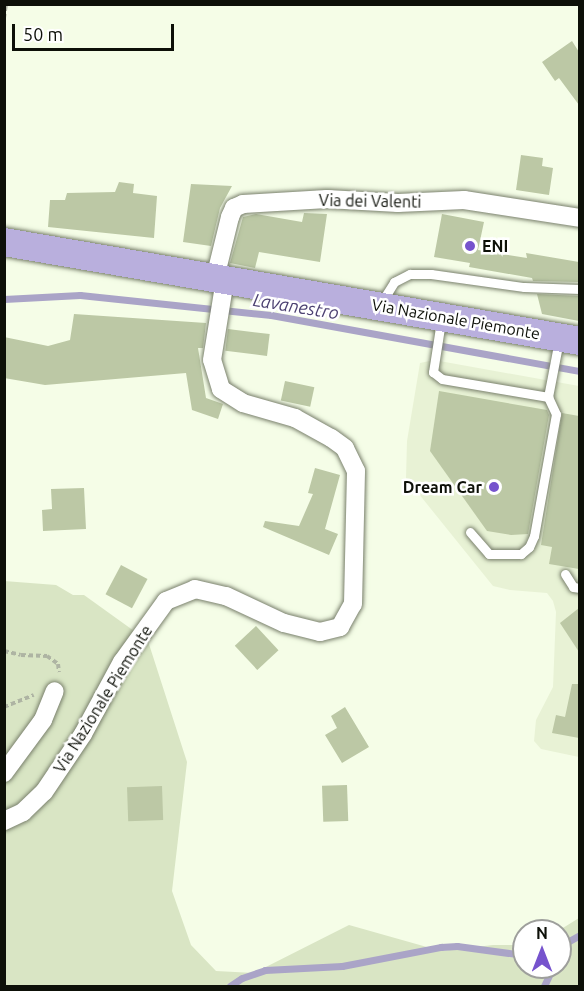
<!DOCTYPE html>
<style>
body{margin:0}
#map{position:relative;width:584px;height:991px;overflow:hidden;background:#f5fde7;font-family:Ubuntu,sans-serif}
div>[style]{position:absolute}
.built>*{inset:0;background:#e8f2d5}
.green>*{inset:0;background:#d9e5c4}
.stream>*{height:7px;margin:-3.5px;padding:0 3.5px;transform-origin:3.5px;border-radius:3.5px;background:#aaa4c7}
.building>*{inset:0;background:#bcc8a5;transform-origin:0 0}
.path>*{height:4px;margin-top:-2px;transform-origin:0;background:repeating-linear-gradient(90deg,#aeb4a3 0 4.5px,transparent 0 7.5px)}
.roads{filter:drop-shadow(0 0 2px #79806c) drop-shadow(0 0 2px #79806c)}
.service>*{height:9px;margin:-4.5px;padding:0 4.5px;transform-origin:4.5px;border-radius:4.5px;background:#fff}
.minor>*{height:18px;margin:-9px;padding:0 9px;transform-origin:9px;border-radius:9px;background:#fff}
.primary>*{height:28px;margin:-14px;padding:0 14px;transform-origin:14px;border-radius:14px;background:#b9afdd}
.dots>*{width:16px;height:16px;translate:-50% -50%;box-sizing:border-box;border:3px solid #fff;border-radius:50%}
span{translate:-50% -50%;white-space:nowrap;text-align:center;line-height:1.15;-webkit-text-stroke:5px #fff;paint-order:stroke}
.street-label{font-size:16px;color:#0d1008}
.poi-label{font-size:16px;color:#0d1008;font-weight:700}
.left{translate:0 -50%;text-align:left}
.right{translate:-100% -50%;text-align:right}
.water-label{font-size:18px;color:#4d4272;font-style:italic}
.frame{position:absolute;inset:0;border:6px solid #0d1008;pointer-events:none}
.north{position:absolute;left:512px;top:919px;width:60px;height:60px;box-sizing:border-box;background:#fff;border:2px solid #9e9f9c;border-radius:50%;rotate:0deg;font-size:16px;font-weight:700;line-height:24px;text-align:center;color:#0d1008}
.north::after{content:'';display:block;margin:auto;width:21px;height:27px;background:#7653cd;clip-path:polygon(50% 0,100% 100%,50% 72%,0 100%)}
.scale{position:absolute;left:12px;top:24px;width:162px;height:27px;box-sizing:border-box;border:3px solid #0d1008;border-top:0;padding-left:8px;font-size:18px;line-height:21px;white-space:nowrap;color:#0d1008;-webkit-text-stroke:4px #fff;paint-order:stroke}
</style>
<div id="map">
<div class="built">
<i style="clip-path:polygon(434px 360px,579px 386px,579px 757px,541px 749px,534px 741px,536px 720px,553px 687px,556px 612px,553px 601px,547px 593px,510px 590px,493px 586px,406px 478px,407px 441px,420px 363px)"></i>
</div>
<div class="green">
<i style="clip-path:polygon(4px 581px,56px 585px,73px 595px,84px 595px,148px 641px,187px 762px,172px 891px,191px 945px,216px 971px,254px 973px,349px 925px,441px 951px,493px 945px,524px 945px,524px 967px,560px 967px,558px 931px,579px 918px,579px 986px,5px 986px)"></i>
</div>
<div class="stream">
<i style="left:4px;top:299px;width:76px;rotate:-3deg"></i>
<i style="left:80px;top:295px;width:192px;rotate:6deg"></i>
<i style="left:271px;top:315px;width:314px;rotate:10.3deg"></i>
<i style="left:560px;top:946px;width:23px;rotate:-29deg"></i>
<i style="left:230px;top:986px;width:14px;rotate:-34deg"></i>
<i style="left:242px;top:978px;width:24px;rotate:-19deg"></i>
<i style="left:265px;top:970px;width:77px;rotate:-3deg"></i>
<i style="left:342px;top:966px;width:101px;rotate:-10.9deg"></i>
<i style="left:441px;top:947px;width:16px;rotate:-4deg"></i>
<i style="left:457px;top:946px;width:68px;rotate:7.7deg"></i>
<i style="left:544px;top:986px;width:21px;rotate:-65deg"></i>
</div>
<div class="building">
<i style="clip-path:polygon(572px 41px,579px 52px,579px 105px,559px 78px,555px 81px,542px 62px)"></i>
<i style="clip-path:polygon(521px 155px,543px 158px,542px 166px,553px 168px,549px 195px,516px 190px)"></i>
<i style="clip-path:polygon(119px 182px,134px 184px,133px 193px,157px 196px,154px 238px,48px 227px,50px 200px,65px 200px,67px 193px,115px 192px)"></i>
<i style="clip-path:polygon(191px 184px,232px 186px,220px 208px,211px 246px,183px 242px)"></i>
<i style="clip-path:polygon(304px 213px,327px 214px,320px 262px,259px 252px,255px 268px,230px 263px,243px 217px,256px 214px,302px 222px)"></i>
<i style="clip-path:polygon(442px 214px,484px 222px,478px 250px,527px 258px,526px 253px,579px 262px,579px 282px,533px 281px,532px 278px,469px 267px,470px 263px,434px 257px)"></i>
<i style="clip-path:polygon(537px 294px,579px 296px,579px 321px,542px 314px)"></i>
<i style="clip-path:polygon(74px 314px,206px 323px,203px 348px,198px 348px,206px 398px,223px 404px,218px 419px,192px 410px,186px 373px,45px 385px,4px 378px,4px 337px,48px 346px,70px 340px)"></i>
<i style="left:228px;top:329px;width:42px;height:22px;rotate:7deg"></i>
<i style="left:285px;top:381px;width:30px;height:20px;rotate:12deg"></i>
<i style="clip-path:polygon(439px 391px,547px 410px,549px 415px,528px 534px,511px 535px,487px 531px,430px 451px)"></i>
<i style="clip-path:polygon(562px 413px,579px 416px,579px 569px,549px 564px,552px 547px,541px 545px)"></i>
<i style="clip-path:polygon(315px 468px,340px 475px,325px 529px,338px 534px,329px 555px,263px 527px,265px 521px,299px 526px,313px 494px,308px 493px)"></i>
<i style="clip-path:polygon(84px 488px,86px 529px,43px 531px,42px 510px,52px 509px,51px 489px)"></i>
<i style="left:121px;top:565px;width:30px;height:33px;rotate:28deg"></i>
<i style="clip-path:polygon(579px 608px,579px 652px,560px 623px)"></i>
<i style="left:256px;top:626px;width:33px;height:29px;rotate:47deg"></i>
<i style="clip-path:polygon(572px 684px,579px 684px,579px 738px,552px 733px,556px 715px,565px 717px)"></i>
<i style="clip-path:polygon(345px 707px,369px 747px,342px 763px,325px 735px,337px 728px,331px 716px)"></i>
<i style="left:347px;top:785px;width:36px;height:25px;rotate:88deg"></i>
<i style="left:162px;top:786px;width:34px;height:35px;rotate:88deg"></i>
</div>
<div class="path">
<i style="left:4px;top:18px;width:14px;rotate:-82deg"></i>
<i style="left:4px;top:651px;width:17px;rotate:13deg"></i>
<i style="left:21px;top:655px;width:26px;rotate:2deg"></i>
<i style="left:47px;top:656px;width:14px;rotate:36deg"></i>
<i style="left:58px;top:664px;width:8px;rotate:83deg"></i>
<i style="left:4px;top:707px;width:32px;rotate:-22deg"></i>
</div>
<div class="roads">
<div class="service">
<i style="left:381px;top:303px;width:25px;rotate:-58deg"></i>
<i style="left:394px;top:282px;width:18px;rotate:-27deg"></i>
<i style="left:410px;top:274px;width:21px"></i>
<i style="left:431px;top:274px;width:94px;rotate:8deg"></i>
<i style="left:524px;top:287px;width:56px;rotate:2deg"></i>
<i style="left:441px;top:321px;width:52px;rotate:98.9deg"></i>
<i style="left:433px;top:372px;width:11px;rotate:38deg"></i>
<i style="left:442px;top:379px;width:108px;rotate:9.6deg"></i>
<i style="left:548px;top:397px;width:19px;rotate:65deg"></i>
<i style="left:556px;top:414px;width:124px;rotate:100.2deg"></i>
<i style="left:534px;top:536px;width:12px;rotate:114deg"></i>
<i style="left:529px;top:547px;width:11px;rotate:139deg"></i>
<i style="left:521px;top:554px;width:32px;rotate:180deg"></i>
<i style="left:489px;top:554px;width:29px;rotate:-131deg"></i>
<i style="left:548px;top:397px;width:58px;rotate:-79.1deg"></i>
<i style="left:565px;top:574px;width:15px;rotate:58deg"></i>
<i style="left:573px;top:587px;width:7px;rotate:8deg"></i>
</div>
<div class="minor">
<i style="left:215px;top:278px;width:63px;rotate:-76.2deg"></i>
<i style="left:230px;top:217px;width:10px;rotate:-66deg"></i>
<i style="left:234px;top:208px;width:10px;rotate:-24deg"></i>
<i style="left:243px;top:204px;width:84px;rotate:-3.4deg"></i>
<i style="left:327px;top:199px;width:71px;rotate:3.2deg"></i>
<i style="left:398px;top:203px;width:66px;rotate:-2.6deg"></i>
<i style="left:464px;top:200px;width:117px;rotate:8.8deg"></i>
<i style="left:4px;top:773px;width:66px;rotate:-53.7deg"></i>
<i style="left:43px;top:720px;width:31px;rotate:-68deg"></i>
<i style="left:4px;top:821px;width:21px;rotate:-25deg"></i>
<i style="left:23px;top:812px;width:29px;rotate:-44deg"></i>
<i style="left:44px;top:792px;width:70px;rotate:-56.1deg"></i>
<i style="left:83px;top:734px;width:82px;rotate:-61.6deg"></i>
<i style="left:122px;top:662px;width:75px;rotate:-54.2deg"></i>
<i style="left:166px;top:601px;width:31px;rotate:-22deg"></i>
<i style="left:195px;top:589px;width:32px;rotate:13deg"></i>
<i style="left:226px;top:596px;width:64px;rotate:25deg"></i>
<i style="left:284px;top:623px;width:37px;rotate:14deg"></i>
<i style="left:320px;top:632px;width:21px;rotate:-14deg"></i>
<i style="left:340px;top:627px;width:26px;rotate:-61deg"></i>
<i style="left:353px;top:604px;width:133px;rotate:-88.7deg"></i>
<i style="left:356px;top:471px;width:25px;rotate:-116deg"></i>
<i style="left:345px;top:448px;width:17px;rotate:-144deg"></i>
<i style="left:331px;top:438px;width:41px;rotate:-150.9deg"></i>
<i style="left:295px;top:418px;width:54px;rotate:-163.9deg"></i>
<i style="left:243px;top:403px;width:26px;rotate:-148deg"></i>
<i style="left:221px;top:389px;width:30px;rotate:-107deg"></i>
<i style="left:212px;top:360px;width:81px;rotate:-80.8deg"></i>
</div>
<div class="primary">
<i style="left:4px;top:242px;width:584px;rotate:9.75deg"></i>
</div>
</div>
<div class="dots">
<i style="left:470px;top:246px;background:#7653cd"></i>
<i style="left:494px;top:487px;background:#7653cd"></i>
</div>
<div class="street-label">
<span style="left:370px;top:201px;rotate:1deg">Via dei Valenti</span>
<span style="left:456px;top:319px;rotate:10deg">Via Nazionale Piemonte</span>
<span style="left:103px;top:699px;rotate:-58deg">Via Nazionale Piemonte</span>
</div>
<div class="poi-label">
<span class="left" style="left:482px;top:246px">ENI</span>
<span class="right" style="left:482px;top:487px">Dream Car</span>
</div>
<div class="water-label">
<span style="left:296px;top:306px;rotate:9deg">Lavanestro</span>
</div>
<div class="frame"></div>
<div class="north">N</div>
<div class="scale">50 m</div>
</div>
